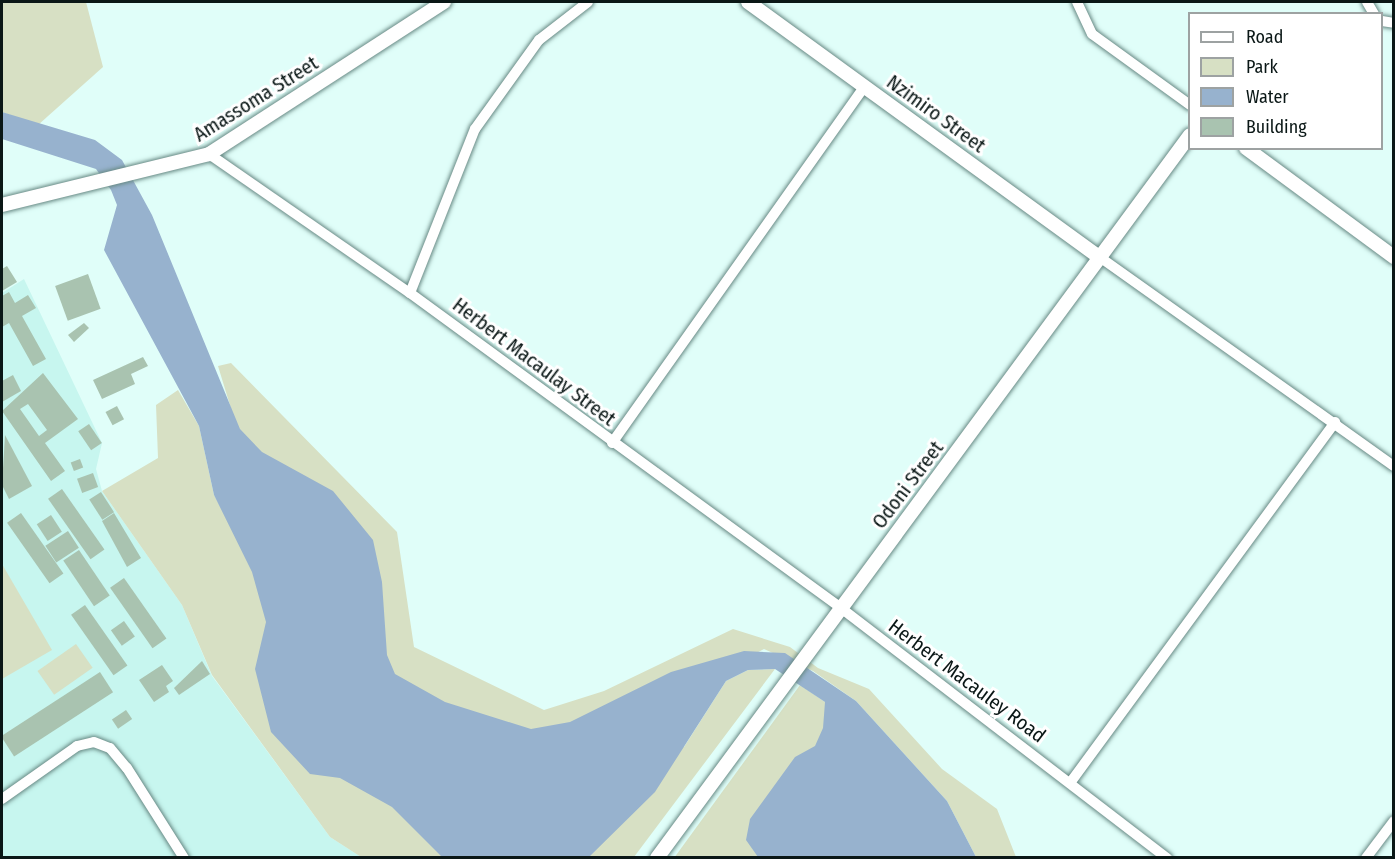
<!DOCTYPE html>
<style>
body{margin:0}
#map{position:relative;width:1395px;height:859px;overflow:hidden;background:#e0fef9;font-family:"Fira Sans Condensed",sans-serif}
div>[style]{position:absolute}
.built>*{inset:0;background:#c7f6ef}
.green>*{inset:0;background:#d7e0c4;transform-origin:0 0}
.water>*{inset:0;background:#97b2ce}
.building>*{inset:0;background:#a9c3b0;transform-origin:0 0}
.roads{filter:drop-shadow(0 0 2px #678984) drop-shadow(0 0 2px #678984)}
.minor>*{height:10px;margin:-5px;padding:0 5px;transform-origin:5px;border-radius:5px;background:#fff}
.tertiary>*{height:14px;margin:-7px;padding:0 7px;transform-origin:7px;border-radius:7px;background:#fff}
span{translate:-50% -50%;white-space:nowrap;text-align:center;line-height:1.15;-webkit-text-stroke:6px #fff;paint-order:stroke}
.street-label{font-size:20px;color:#0a1716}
.frame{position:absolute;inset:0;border:3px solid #0a1716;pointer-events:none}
.legend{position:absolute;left:1188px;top:12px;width:195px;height:138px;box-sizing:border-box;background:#fff;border:2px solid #9da2a2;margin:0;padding:8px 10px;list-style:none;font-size:18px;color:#0a1716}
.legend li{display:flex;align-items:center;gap:12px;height:30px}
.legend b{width:30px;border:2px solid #9da2a2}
</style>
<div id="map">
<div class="built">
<i style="clip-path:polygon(24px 279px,102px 443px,96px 469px,102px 491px,182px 605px,212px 676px,330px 837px,361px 857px,2px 858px,2px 293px)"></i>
</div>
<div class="green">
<i style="clip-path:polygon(2px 2px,86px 2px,103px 67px,38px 125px,2px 112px)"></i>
<i style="clip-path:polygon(231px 363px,397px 532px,414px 647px,544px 710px,604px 691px,733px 629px,790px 647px,818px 668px,869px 689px,942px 769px,997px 809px,1016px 857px,976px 857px,947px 801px,856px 701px,813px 671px,764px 649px,481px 798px,255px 487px,218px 366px)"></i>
<i style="clip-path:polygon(178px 390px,199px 426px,214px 495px,338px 722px,684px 747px,726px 681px,748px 670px,775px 669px,634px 857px,361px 857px,330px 837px,212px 675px,182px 605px,102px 491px,158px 458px,156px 405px)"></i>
<i style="clip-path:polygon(2px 564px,52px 650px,2px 679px)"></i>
<i style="left:76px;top:644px;width:29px;height:47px;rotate:55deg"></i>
<i style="clip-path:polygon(800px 685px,825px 702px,934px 858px,674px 858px)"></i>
</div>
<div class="water">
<i style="clip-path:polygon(2px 112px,95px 140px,122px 160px,152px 215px,240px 429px,262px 452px,333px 491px,373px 540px,382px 582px,387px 655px,395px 674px,445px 702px,531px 729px,570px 722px,671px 672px,744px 651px,785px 653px,856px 701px,947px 801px,976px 857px,758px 857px,746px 840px,750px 819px,795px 757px,815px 746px,823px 728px,825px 702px,775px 669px,748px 670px,726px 681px,655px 792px,589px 857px,442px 857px,392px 807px,340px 778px,310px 774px,271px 732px,255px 669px,266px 622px,252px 572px,214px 495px,199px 426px,104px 250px,117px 205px,111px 190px,96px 169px,2px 139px)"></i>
</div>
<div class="building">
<i style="clip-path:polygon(7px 266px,17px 282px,2px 291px,2px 269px)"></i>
<i style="left:88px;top:274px;width:37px;height:35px;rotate:70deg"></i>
<i style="clip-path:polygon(9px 292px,15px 303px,28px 295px,36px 308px,22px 316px,46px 359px,33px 366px,9px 323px,2px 327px,2px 296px)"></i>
<i style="clip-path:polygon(84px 323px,89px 328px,74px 342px,68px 335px)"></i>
<i style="clip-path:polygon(143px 357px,148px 366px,131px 374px,135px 384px,102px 399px,93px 380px)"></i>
<i style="clip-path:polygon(evenodd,43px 373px,78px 419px,45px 443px,65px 471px,51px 481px,2px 411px,43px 373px,28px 404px,47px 430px,39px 436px,20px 409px,28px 404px)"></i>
<i style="clip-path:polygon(13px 375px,21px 391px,2px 402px,2px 381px)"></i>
<i style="left:117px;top:406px;width:15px;height:13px;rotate:62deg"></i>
<i style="left:89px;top:424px;width:23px;height:13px;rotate:56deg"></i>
<i style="clip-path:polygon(5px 435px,32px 486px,9px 499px,2px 485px)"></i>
<i style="left:80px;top:459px;width:9px;height:10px;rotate:69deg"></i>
<i style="left:93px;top:473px;width:15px;height:17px;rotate:70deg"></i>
<i style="left:62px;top:489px;width:74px;height:17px;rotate:55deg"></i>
<i style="left:101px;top:492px;width:24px;height:14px;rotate:57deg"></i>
<i style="left:21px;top:513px;width:74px;height:17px;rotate:55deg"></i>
<i style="clip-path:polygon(114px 513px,141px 558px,127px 567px,102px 521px)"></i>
<i style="left:51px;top:515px;width:20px;height:17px;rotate:57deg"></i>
<i style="left:68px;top:531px;width:20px;height:27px;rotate:57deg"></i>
<i style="left:79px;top:550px;width:55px;height:19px;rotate:56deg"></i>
<i style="left:124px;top:578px;width:74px;height:17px;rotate:55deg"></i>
<i style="left:85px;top:605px;width:74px;height:17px;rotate:55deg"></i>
<i style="left:124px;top:621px;width:19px;height:16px;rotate:55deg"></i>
<i style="clip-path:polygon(202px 661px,210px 674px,179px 695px,174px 688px)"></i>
<i style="clip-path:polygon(162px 665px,173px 681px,166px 686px,169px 692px,154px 702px,139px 680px)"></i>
<i style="left:100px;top:672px;width:24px;height:118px;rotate:57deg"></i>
<i style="left:126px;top:710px;width:11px;height:17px;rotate:56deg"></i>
</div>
<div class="roads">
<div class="minor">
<i style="left:1077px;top:2px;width:35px;rotate:65deg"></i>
<i style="left:1092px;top:34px;width:121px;rotate:35.9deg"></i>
<i style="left:1367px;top:2px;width:14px;rotate:60deg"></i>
<i style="left:1382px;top:21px;width:12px;rotate:9deg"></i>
<i style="left:209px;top:154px;width:244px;rotate:34.7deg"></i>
<i style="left:410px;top:293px;width:534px;rotate:36.16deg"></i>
<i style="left:841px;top:608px;width:411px;rotate:37.5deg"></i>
<i style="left:1101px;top:258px;width:359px;rotate:35.4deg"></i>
<i style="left:410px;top:293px;width:176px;rotate:-68.4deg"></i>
<i style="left:475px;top:129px;width:110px;rotate:-54.3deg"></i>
<i style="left:539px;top:40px;width:62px;rotate:-37.8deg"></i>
<i style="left:612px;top:443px;width:438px;rotate:-54.7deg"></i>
<i style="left:1070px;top:783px;width:448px;rotate:-53.7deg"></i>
<i style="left:2px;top:799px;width:92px;rotate:-35.2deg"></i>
<i style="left:77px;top:746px;width:17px;rotate:-13deg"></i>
<i style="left:94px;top:742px;width:17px;rotate:21deg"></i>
<i style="left:110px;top:748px;width:26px;rotate:50deg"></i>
<i style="left:127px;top:768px;width:107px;rotate:57.7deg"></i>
<i style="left:1366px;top:858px;width:46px;rotate:-52.9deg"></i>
</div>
<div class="tertiary">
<i style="left:748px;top:2px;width:436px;rotate:36deg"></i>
<i style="left:1246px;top:148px;width:184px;rotate:36.4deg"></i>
<i style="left:2px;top:205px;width:213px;rotate:-13.8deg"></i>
<i style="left:209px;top:154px;width:280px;rotate:-32.9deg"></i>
<i style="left:657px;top:858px;width:898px;rotate:-53.6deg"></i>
</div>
</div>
<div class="street-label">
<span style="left:256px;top:99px;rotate:-32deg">Amassoma Street</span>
<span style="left:936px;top:114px;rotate:36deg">Nzimiro Street</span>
<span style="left:534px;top:362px;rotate:37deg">Herbert Macaulay Street</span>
<span style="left:908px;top:485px;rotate:-53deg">Odoni Street</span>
<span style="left:967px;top:681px;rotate:37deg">Herbert Macauley Road</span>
</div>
<div class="frame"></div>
<ul class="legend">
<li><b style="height:8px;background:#fff"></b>Road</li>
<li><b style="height:16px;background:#d7e0c4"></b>Park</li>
<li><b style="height:16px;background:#97b2ce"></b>Water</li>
<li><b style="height:16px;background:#a9c3b0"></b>Building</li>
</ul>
</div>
